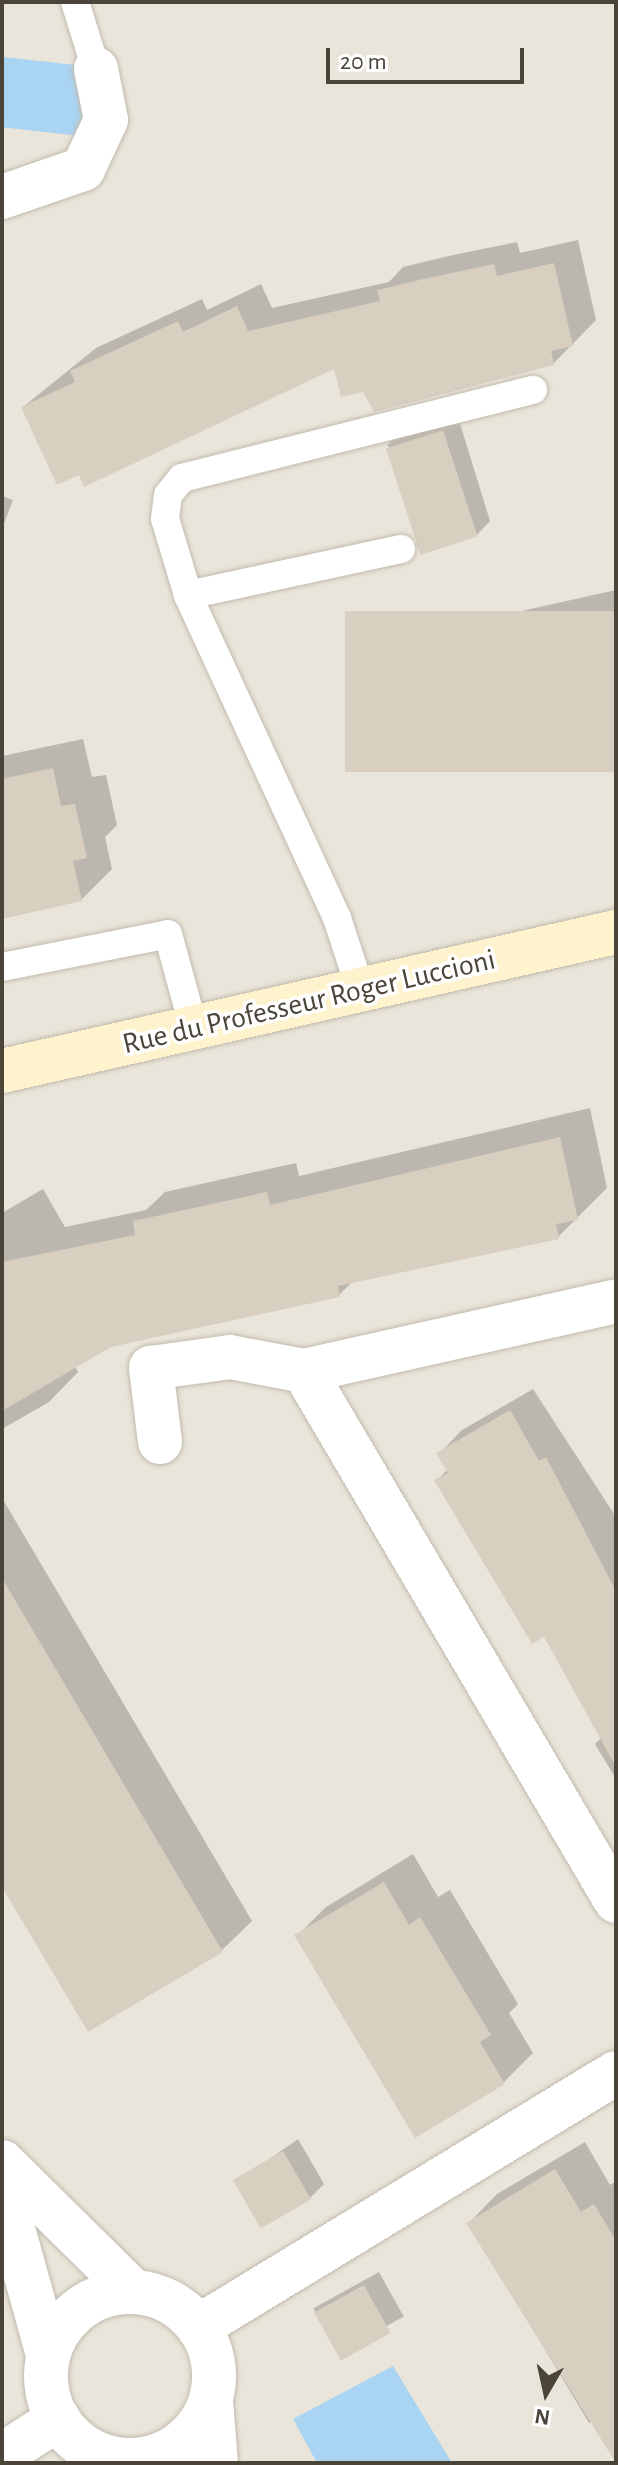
<!DOCTYPE html>
<style>
body{margin:0}
#map{position:relative;width:618px;height:2465px;overflow:hidden;background:#f6f3ec;font-family:"Alegreya Sans",sans-serif}
div>[style]{position:absolute}
.residential>*{inset:0;background:#eae5da;transform-origin:0 0}
.water>*{inset:0;background:#a9d4f2}
.shadow>*{inset:0;background:#0003;transform-origin:0 0}
.canal>*{height:70px;margin:-35px;padding:0 35px;transform-origin:35px;border-radius:35px;background:#a9d4f2}
.building>*{inset:0;background:#d8cfc1;transform-origin:0 0}
.roads{filter:drop-shadow(0 0 2px #c2bbae) drop-shadow(0 0 2px #c2bbae)}
.lane>*{height:28px;margin:-14px;padding:0 14px;transform-origin:14px;border-radius:14px;background:#fff}
.street>*{height:44px;margin:-22px;padding:0 22px;transform-origin:22px;border-radius:22px;background:#fff}
.street>.ring{margin:-22px;padding:0;box-sizing:content-box;background:none;border:44px solid #fff;border-radius:50%}
.secondary>*{height:44px;margin:-22px;padding:0 22px;transform-origin:22px;border-radius:22px;background:#fff3cd}
span{translate:-50% -50%;white-space:nowrap;text-align:center;line-height:1.15;-webkit-text-stroke:7px #fff;paint-order:stroke}
.street-label{font-size:30px;color:#4b4439}
.frame{position:absolute;inset:0;border:4px solid #4b4439;pointer-events:none}
.north{position:absolute;left:506px;top:2353px;width:80px;height:80px;-webkit-text-stroke:6px #fff;paint-order:stroke;rotate:189deg;font-size:22px;font-weight:700;line-height:32px;text-align:center;color:#4b4439}
.north::after{content:'';display:block;margin:auto;width:28px;height:36px;background:#4b4439;clip-path:polygon(50% 0,100% 100%,50% 72%,0 100%)}
.scale{position:absolute;left:326px;top:48px;width:198px;height:36px;box-sizing:border-box;border:4px solid #4b4439;border-top:0;padding-left:10px;font-size:24px;line-height:28px;white-space:nowrap;color:#4b4439;-webkit-text-stroke:6px #fff;paint-order:stroke}
</style>
<div id="map">
<div class="residential">
<i style="left:2px;top:2px;width:614px;height:2461px"></i>
</div>
<div class="water">
<i style="clip-path:polygon(393px 2366px,452px 2463px,317px 2463px,293px 2419px)"></i>
</div>
<div class="shadow">
<i style="clip-path:polygon(578px 240px,596px 320px,553px 364px,364px 390px,336px 366px,80px 473px,23px 407px,96px 348px,202px 299px,207px 310px,261px 284px,272px 308px,389px 282px,403px 267px,453px 255px,517px 242px,520px 253px)"></i>
<i style="clip-path:polygon(458px 417px,490px 521px,476px 536px,387px 445px,402px 431px)"></i>
<i style="clip-path:polygon(2px 496px,13px 500px,2px 529px)"></i>
<i style="clip-path:polygon(616px 590px,616px 771px,354px 670px,382px 642px)"></i>
<i style="clip-path:polygon(83px 739px,92px 777px,106px 775px,117px 825px,105px 837px,112px 869px,81px 900px,2px 917px,2px 756px)"></i>
<i style="clip-path:polygon(590px 1108px,607px 1188px,558px 1237px,354px 1280px,339px 1295px,111px 1345px,75px 1366px,78px 1372px,49px 1402px,2px 1429px,2px 1213px,43px 1189px,65px 1227px,146px 1210px,165px 1192px,296px 1163px,299px 1176px)"></i>
<i style="clip-path:polygon(533px 1389px,616px 1517px,616px 1779px,595px 1744px,602px 1737px,545px 1634px,437px 1480px,448px 1469px,439px 1454px,462px 1430px)"></i>
<i style="clip-path:polygon(2px 1498px,252px 1921px,222px 1950px,2px 1883px)"></i>
<i style="clip-path:polygon(413px 1854px,438px 1897px,450px 1890px,518px 2004px,509px 2013px,533px 2053px,504px 2082px,297px 1936px,326px 1907px)"></i>
<i style="clip-path:polygon(298px 2139px,324px 2184px,310px 2198px,237px 2182px)"></i>
<i style="clip-path:polygon(585px 2142px,610px 2185px,616px 2181px,616px 2406px,589px 2423px,469px 2223px,497px 2194px)"></i>
<i style="left:379px;top:2272px;width:51px;height:75px;rotate:61deg"></i>
</div>
<div class="canal">
<i style="left:2px;top:92px;width:81px;rotate:6.4deg"></i>
</div>
<div class="building">
<i style="clip-path:polygon(554px 263px,573px 346px,551px 351px,554px 365px,374px 412px,363px 392px,341px 397px,334px 369px,84px 487px,79px 475px,57px 485px,21px 407px,75px 382px,70px 371px,178px 321px,183px 332px,237px 306px,248px 331px,380px 301px,377px 290px,428px 278px,494px 264px,497px 276px)"></i>
<i style="left:443px;top:430px;width:112px;height:60px;rotate:72deg"></i>
<i style="left:616px;top:611px;width:161px;height:271px;rotate:90deg"></i>
<i style="clip-path:polygon(53px 768px,61px 806px,75px 804px,87px 858px,73px 861px,82px 901px,2px 919px,2px 779px)"></i>
<i style="clip-path:polygon(560px 1137px,578px 1220px,556px 1224px,559px 1239px,338px 1286px,340px 1297px,111px 1347px,2px 1411px,2px 1262px,135px 1235px,133px 1221px,267px 1192px,270px 1205px)"></i>
<i style="clip-path:polygon(510px 1410px,539px 1461px,546px 1457px,616px 1591px,616px 1767px,544px 1637px,532px 1644px,434px 1480px,448px 1473px,436px 1453px)"></i>
<i style="clip-path:polygon(2px 1578px,223px 1952px,88px 2032px,2px 1887px)"></i>
<i style="clip-path:polygon(384px 1882px,409px 1925px,420px 1917px,491px 2035px,480px 2042px,505px 2084px,415px 2138px,294px 1935px)"></i>
<i style="left:283px;top:2151px;width:56px;height:58px;rotate:60deg"></i>
<i style="clip-path:polygon(555px 2169px,581px 2212px,594px 2204px,616px 2241px,616px 2463px,466px 2223px)"></i>
<i style="left:364px;top:2285px;width:55px;height:57px;rotate:61deg"></i>
</div>
<div class="roads">
<div class="lane">
<i style="left:75px;top:2px;width:70px;rotate:72.6deg"></i>
<i style="left:188px;top:595px;width:218px;rotate:-12.2deg"></i>
<i style="left:2px;top:967px;width:169px;rotate:-11.2deg"></i>
<i style="left:168px;top:934px;width:98px;rotate:74.7deg"></i>
<i style="left:361px;top:991px;width:77px;rotate:-108.2deg"></i>
<i style="left:337px;top:918px;width:356px;rotate:-114.8deg"></i>
<i style="left:188px;top:595px;width:79px;rotate:-106.8deg"></i>
<i style="left:165px;top:519px;width:24px;rotate:-83deg"></i>
<i style="left:168px;top:495px;width:22px;rotate:-51deg"></i>
<i style="left:182px;top:478px;width:362px;rotate:-14.1deg"></i>
</div>
<div class="street">
<i style="left:2px;top:197px;width:86px;rotate:-19.1deg"></i>
<i style="left:83px;top:169px;width:54px;rotate:-64.9deg"></i>
<i style="left:106px;top:120px;width:52px;rotate:-101.1deg"></i>
<i style="left:304px;top:1371px;width:615px;rotate:59.52deg"></i>
<i style="left:160px;top:1442px;width:75px;rotate:-96.9deg"></i>
<i style="left:151px;top:1368px;width:80px;rotate:-7.9deg"></i>
<i style="left:230px;top:1357px;width:75px;rotate:10.7deg"></i>
<i style="left:304px;top:1371px;width:320px;rotate:-12.6deg"></i>
<i style="left:2px;top:2162px;width:185px;rotate:44.6deg"></i>
<i style="left:2px;top:2189px;width:172px;rotate:74.5deg"></i>
<i class="ring" style="left:46px;top:2292px;width:124px;height:124px"></i>
<i style="left:198px;top:2327px;width:489px;rotate:-31.3deg"></i>
<i style="left:211px;top:2401px;width:62px;rotate:85.4deg"></i>
<i style="left:2px;top:2455px;width:67px;rotate:-32.7deg"></i>
</div>
<div class="secondary">
<i style="left:2px;top:1071px;width:630px;rotate:-12.76deg"></i>
</div>
</div>
<div class="street-label">
<span style="left:309px;top:1002px;rotate:-13deg">Rue du Professeur Roger Luccioni</span>
</div>
<div class="frame"></div>
<div class="north">N</div>
<div class="scale">20 m</div>
</div>
